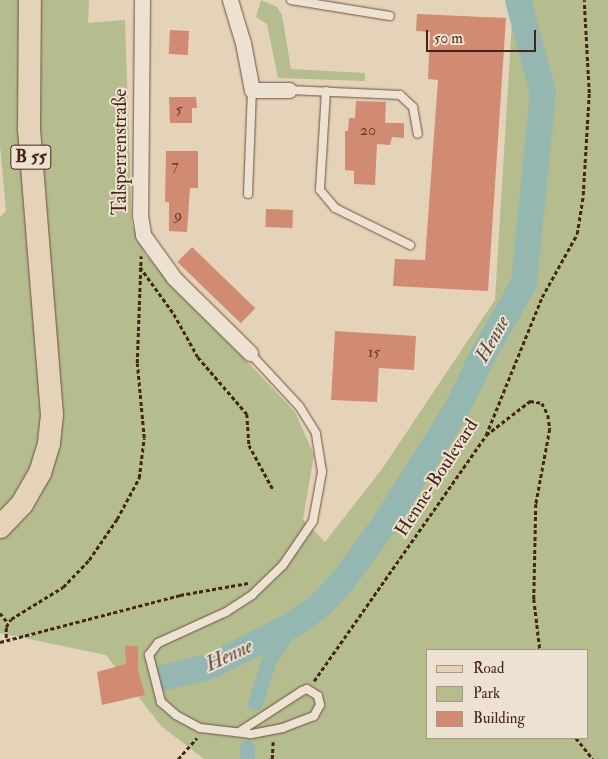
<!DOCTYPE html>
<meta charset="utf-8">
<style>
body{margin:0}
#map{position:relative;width:608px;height:759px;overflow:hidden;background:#e4d3b8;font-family:"IM FELL Double Pica",serif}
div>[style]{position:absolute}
.green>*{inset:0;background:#b5bc8e}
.canal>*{height:15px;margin:-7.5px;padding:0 7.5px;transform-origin:7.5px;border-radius:7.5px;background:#95b7b1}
.river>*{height:26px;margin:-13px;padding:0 13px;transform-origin:13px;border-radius:13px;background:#95b7b1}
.building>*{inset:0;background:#d18b72;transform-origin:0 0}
.path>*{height:2.5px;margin-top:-1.25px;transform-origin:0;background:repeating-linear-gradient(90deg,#472516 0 4px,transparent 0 6.5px)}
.roads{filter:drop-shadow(0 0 1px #6e503e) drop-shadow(0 0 1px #6e503e)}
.lane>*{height:8px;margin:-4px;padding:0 4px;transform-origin:4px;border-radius:4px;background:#ede2d1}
.street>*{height:15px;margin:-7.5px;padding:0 7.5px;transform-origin:7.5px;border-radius:7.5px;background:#ede2d1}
.primary>*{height:22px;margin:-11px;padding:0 11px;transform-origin:11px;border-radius:11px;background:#e4d3b8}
span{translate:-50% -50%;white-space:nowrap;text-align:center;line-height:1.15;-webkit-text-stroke:4px #ede2d1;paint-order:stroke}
.number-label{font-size:16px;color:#6a3e2d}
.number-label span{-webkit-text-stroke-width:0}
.shield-label span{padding:1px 4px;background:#ede2d1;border:1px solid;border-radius:4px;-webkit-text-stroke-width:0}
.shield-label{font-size:18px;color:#472516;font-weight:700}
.street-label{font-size:19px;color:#472516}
.water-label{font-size:20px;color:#5a4a3d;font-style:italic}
.legend{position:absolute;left:426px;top:649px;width:162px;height:90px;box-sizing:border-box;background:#ede2d1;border:1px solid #ab9686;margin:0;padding:6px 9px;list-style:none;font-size:15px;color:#472516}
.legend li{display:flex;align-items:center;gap:10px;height:25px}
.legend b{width:25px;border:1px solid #ab9686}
.scale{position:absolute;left:426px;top:30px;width:110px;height:22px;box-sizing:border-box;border:2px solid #472516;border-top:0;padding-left:6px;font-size:15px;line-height:18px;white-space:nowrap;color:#472516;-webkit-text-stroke:4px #ede2d1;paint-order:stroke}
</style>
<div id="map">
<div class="green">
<i style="clip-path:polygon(evenodd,0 0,89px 0,88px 23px,125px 20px,132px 225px,146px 255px,295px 412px,314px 455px,303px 519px,325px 542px,382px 469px,495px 300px,512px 21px,507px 0,608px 0,608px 759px,204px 759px,161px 726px,106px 655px,0 633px,0 217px,6px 211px,0 145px,0 0,427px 650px,587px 650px,587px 738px,427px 738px,427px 650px)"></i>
<i style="clip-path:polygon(261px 0,277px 7px,282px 15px,291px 69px,365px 73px,365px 81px,278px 78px,267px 24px,256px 17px)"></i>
</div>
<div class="canal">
<i style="left:255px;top:703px;width:45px;rotate:-72deg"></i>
<i style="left:269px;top:660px;width:42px;rotate:-56.7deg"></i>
<i style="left:247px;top:759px;width:12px;rotate:-90deg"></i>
</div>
<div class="river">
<i style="left:163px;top:678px;width:49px;rotate:-14deg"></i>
<i style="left:211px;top:666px;width:91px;rotate:-26.8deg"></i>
<i style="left:292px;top:625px;width:32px;rotate:-35deg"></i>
<i style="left:318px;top:607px;width:36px;rotate:-46deg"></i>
<i style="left:343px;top:581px;width:72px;rotate:-54.1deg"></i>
<i style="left:385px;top:523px;width:135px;rotate:-57.7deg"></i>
<i style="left:457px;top:409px;width:58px;rotate:-64.3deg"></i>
<i style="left:482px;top:357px;width:85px;rotate:-60.4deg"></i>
<i style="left:524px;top:283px;width:191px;rotate:-84.3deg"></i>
<i style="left:543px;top:93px;width:96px;rotate:-105deg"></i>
</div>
<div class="building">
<i style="clip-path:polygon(417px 14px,506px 18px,488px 291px,393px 286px,395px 259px,425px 260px,438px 80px,428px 79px,430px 32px,416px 31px)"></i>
<i style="left:170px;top:30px;width:19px;height:24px;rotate:3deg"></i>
<i style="clip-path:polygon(169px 97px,196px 97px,197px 108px,192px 108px,192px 123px,170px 123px)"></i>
<i style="clip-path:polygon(356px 101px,386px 102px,385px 123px,404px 123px,404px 138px,392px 137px,390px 145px,377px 144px,375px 185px,354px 184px,354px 171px,345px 170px,345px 131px,348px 131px,349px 118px,355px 118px)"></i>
<i style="clip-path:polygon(166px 151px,198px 151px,198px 188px,190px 188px,187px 232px,169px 231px,169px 202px,165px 202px)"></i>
<i style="left:266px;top:209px;width:27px;height:18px;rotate:2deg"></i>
<i style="left:192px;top:247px;width:88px;height:21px;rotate:44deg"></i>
<i style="clip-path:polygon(335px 331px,416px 336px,414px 370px,379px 368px,377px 402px,331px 400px)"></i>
<i style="clip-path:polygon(125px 646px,138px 646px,138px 670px,145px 695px,102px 705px,97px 672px,126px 664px)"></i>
</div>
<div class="path">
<i style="left:140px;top:267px;width:58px;rotate:54.1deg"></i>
<i style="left:174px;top:314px;width:49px;rotate:60.8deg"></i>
<i style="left:198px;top:357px;width:75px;rotate:49.3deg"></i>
<i style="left:247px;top:414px;width:31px;rotate:86deg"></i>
<i style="left:249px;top:445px;width:52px;rotate:61.5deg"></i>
<i style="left:486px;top:435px;width:56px;rotate:-37.7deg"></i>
<i style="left:530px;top:401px;width:12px;rotate:9deg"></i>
<i style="left:542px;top:403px;width:13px;rotate:63deg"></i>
<i style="left:548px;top:415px;width:14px;rotate:82deg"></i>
<i style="left:550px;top:429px;width:76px;rotate:100.6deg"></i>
<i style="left:536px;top:504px;width:95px;rotate:91.2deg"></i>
<i style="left:534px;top:599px;width:51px;rotate:83.3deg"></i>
<i style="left:0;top:613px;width:13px;rotate:51deg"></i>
<i style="left:6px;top:638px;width:11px;rotate:-90deg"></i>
<i style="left:6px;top:627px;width:9px;rotate:-58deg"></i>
<i style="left:11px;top:619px;width:61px;rotate:-31.6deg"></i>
<i style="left:63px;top:587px;width:37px;rotate:-46deg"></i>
<i style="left:89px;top:560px;width:50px;rotate:-55.7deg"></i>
<i style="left:117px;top:519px;width:47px;rotate:-61.8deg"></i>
<i style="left:139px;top:478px;width:40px;rotate:-82.9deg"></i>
<i style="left:144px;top:438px;width:75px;rotate:-95.3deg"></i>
<i style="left:137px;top:363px;width:107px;rotate:-87.9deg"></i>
<i style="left:0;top:642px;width:186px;rotate:-14.6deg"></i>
<i style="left:180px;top:595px;width:69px;rotate:-10deg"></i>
<i style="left:314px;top:681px;width:300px;rotate:-55deg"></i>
<i style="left:486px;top:435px;width:149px;rotate:-67.9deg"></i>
<i style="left:542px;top:297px;width:72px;rotate:-60.9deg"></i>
<i style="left:577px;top:234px;width:39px;rotate:-81deg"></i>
<i style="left:583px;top:195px;width:102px;rotate:-86.6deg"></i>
<i style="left:589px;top:93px;width:93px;rotate:-93.1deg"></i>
<i style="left:576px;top:738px;width:27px;rotate:51deg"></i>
<i style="left:178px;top:759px;width:28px;rotate:-48deg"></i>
<i style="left:272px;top:759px;width:17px;rotate:-87deg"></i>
</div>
<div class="roads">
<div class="lane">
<i style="left:291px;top:0;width:100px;rotate:9.2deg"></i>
<i style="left:289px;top:90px;width:111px;rotate:2.6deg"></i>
<i style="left:400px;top:95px;width:18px;rotate:43deg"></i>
<i style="left:413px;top:107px;width:27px;rotate:80deg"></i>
<i style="left:326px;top:91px;width:99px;rotate:93.5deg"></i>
<i style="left:320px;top:190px;width:23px;rotate:50deg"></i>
<i style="left:335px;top:208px;width:84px;rotate:26.3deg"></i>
<i style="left:248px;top:194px;width:104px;rotate:-87.8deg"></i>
<i style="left:239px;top:732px;width:75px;rotate:-33.1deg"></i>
<i style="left:302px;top:691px;width:5px;rotate:-22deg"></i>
<i style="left:307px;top:689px;width:13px;rotate:32deg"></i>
<i style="left:318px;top:696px;width:9px;rotate:77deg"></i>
<i style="left:320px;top:705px;width:13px;rotate:119deg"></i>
<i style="left:314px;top:716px;width:33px;rotate:159deg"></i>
<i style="left:283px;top:728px;width:33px;rotate:169deg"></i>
<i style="left:251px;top:734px;width:51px;rotate:-173.3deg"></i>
<i style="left:200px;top:728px;width:27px;rotate:-152deg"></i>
<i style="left:176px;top:715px;width:20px;rotate:-139deg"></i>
<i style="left:161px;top:702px;width:49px;rotate:-104.3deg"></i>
<i style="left:149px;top:655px;width:15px;rotate:-53deg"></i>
<i style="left:158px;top:643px;width:75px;rotate:-24.5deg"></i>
<i style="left:226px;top:612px;width:31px;rotate:-33deg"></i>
<i style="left:252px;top:595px;width:43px;rotate:-44.1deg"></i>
<i style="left:283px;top:565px;width:53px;rotate:-55.7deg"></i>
<i style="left:313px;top:521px;width:50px;rotate:-79.6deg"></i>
<i style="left:322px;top:472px;width:39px;rotate:-99deg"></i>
<i style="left:316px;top:433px;width:32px;rotate:-122deg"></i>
<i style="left:299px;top:406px;width:72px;rotate:-132.8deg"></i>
</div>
<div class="street">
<i style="left:142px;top:0;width:215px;rotate:90.5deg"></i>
<i style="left:140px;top:215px;width:20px;rotate:81deg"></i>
<i style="left:143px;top:235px;width:53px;rotate:54.2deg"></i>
<i style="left:174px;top:278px;width:107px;rotate:44.6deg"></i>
<i style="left:230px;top:0;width:45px;rotate:73.2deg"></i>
<i style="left:243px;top:43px;width:48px;rotate:79.2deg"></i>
<i style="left:252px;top:90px;width:37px"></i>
</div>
<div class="primary">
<i style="left:0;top:527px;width:32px;rotate:-46deg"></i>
<i style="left:22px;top:504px;width:36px;rotate:-60deg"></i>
<i style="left:40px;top:473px;width:31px;rotate:-73deg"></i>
<i style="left:49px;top:443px;width:28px;rotate:-84deg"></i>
<i style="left:52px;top:415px;width:287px;rotate:-94.6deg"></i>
<i style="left:29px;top:129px;width:129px;rotate:-89.6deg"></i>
</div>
</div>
<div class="number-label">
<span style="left:179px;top:109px">5</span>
<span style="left:368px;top:130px">20</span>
<span style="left:175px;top:165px">7</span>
<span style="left:178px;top:215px">9</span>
<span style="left:374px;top:352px">15</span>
</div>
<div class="shield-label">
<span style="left:31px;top:157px">B 55</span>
</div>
<div class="street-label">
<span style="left:121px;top:152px;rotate:-90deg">Talsperrenstraße</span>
<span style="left:437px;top:478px;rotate:-57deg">Henne-Boulevard</span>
</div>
<div class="water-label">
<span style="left:492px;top:339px;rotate:-61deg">Henne</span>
<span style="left:229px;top:655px;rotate:-25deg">Henne</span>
</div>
<ul class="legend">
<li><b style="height:6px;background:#e4d3b8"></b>Road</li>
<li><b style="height:14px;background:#b5bc8e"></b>Park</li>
<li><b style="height:14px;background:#d18b72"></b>Building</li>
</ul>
<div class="scale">50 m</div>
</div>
